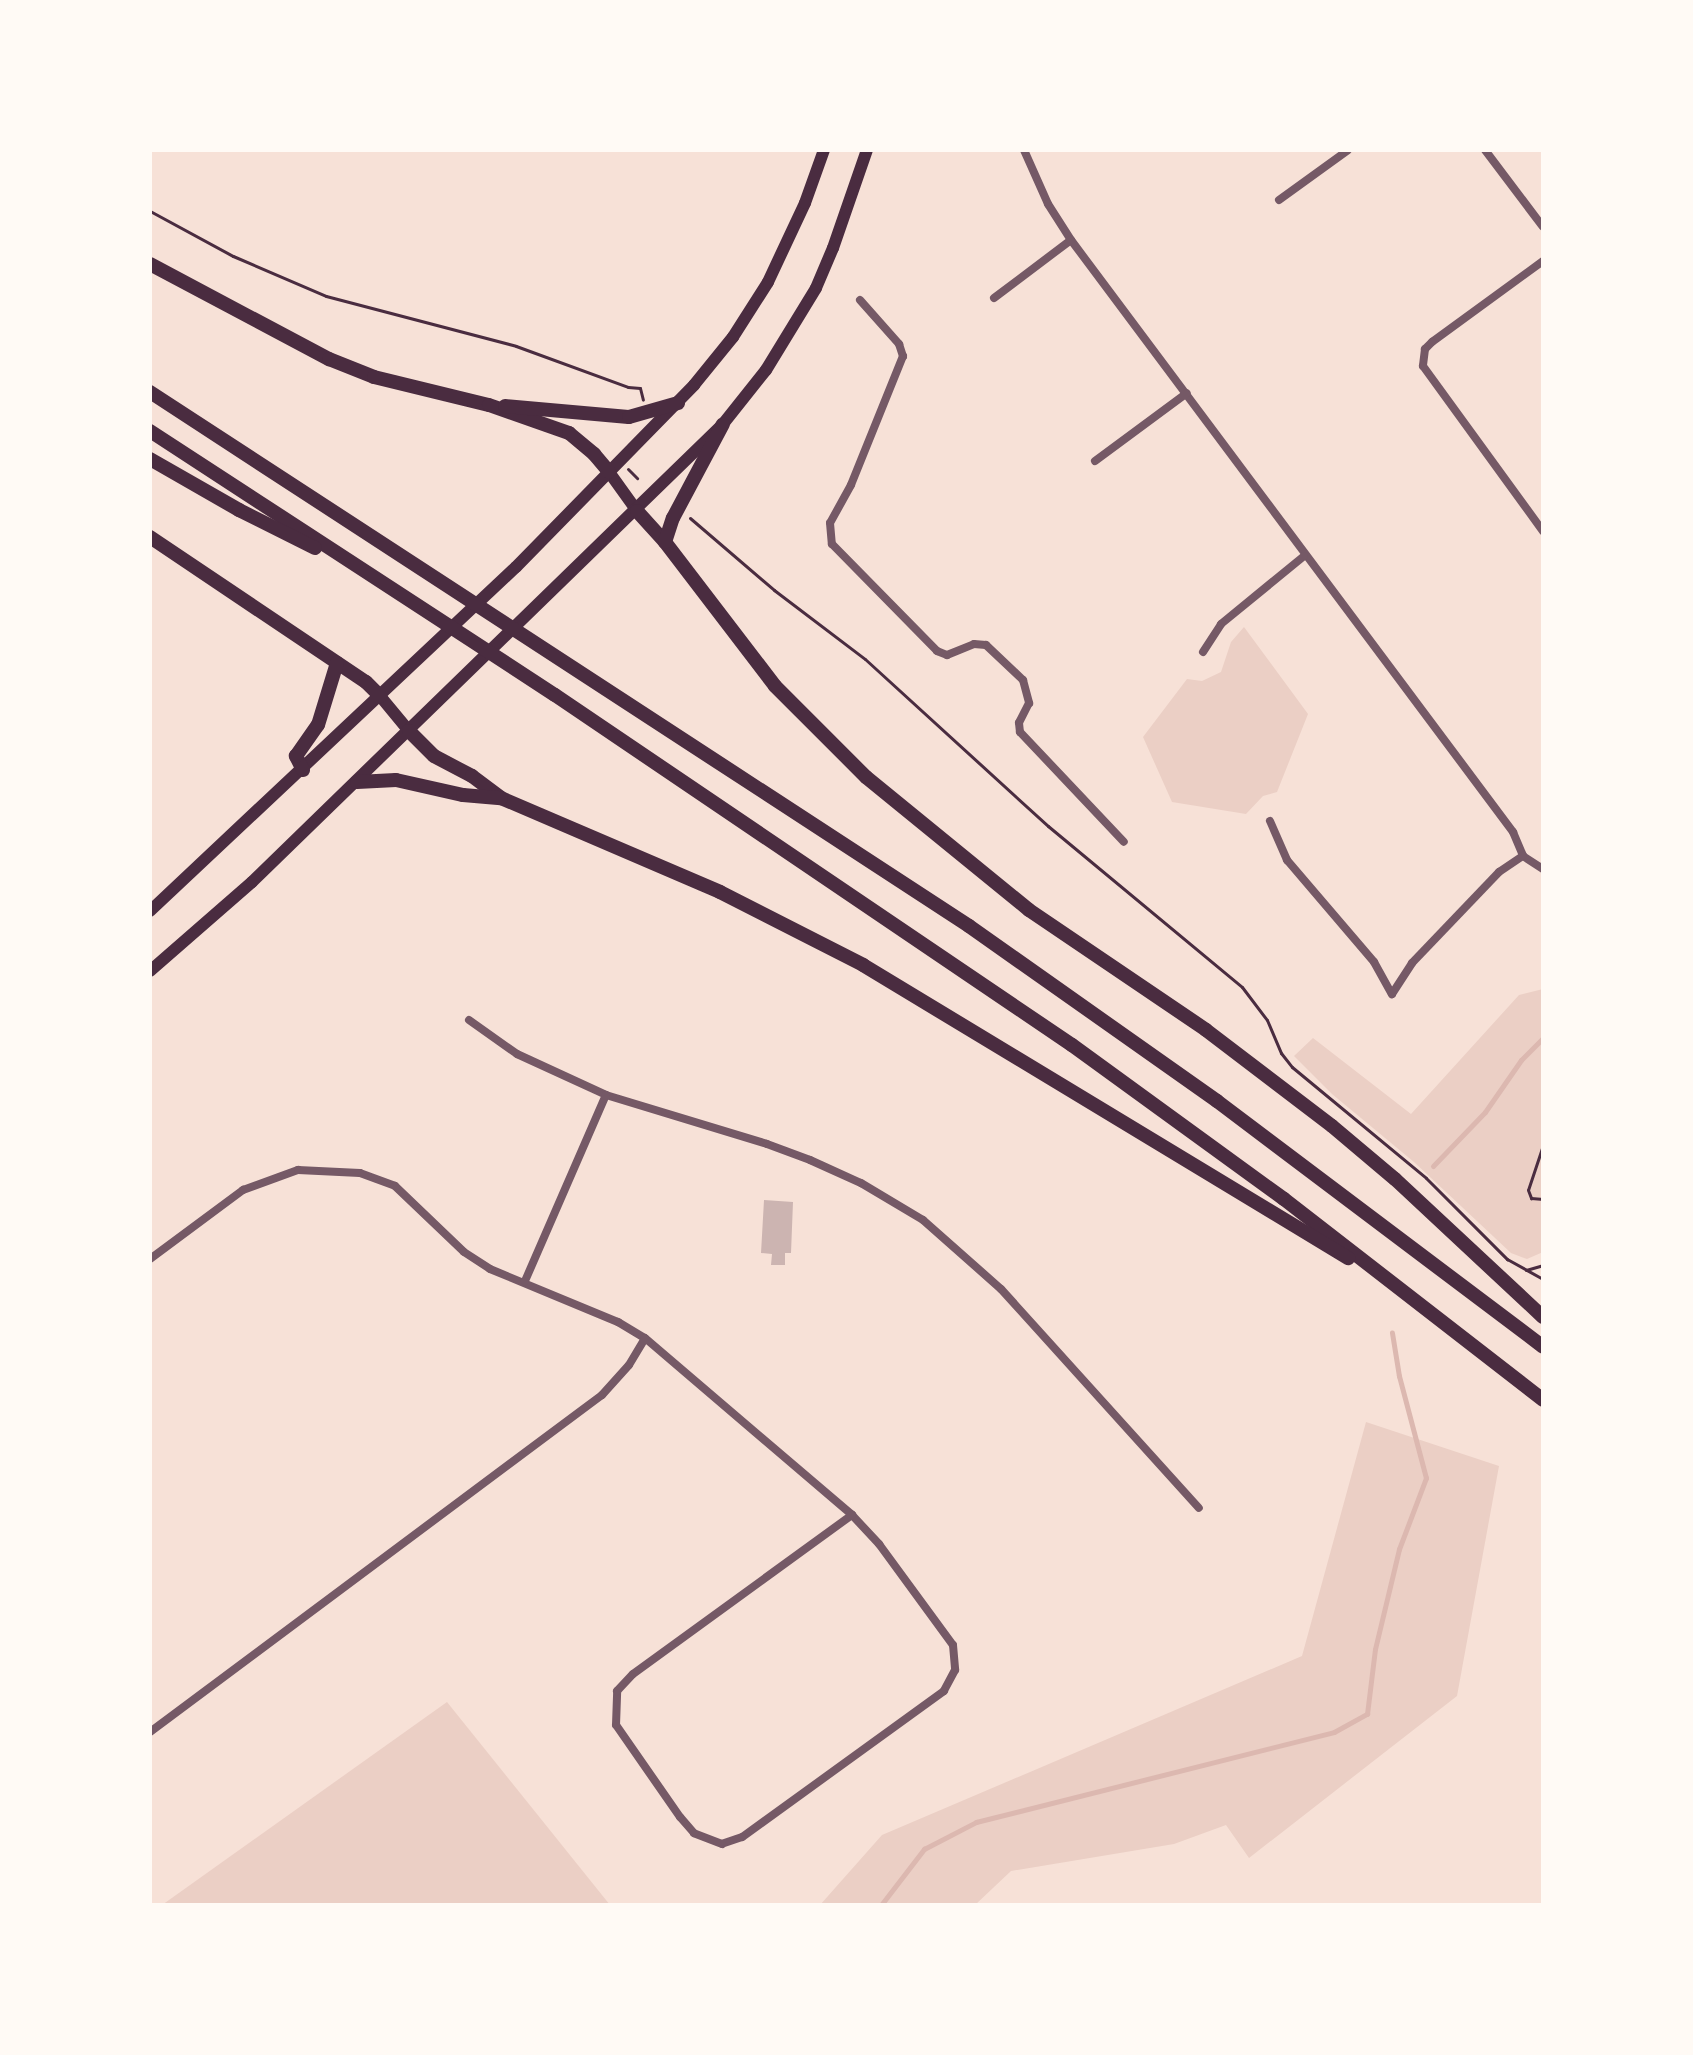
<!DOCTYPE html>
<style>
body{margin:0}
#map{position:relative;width:1693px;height:2055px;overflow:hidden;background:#f7e1d7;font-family:Barlow,sans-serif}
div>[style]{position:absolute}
.green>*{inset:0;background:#ebcfc5}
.stream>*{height:5px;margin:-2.5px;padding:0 2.5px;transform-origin:2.5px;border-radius:2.5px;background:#dcb8b0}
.building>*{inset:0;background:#ccb4b1}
.path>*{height:3px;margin:-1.5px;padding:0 1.5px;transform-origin:1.5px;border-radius:1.5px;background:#4a2c40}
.minor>*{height:8px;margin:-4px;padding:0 4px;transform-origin:4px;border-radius:4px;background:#755966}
.primary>*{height:12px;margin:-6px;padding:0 6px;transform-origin:6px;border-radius:6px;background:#4a2c40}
.motorway>*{height:14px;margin:-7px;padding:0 7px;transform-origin:7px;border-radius:7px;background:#4a2c40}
span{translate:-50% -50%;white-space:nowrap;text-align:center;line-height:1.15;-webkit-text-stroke:6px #fffaf5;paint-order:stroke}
.frame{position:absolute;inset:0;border:152px solid #fffaf5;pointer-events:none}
</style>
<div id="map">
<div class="green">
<i style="clip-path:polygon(1244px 627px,1308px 714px,1277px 792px,1263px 796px,1246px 814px,1172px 802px,1143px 737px,1187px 679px,1202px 681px,1221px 672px,1231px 642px)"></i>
<i style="clip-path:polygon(1543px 989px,1543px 1252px,1527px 1259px,1511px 1253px,1414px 1162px,1332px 1094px,1294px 1056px,1313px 1038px,1411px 1114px,1519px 995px)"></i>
<i style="clip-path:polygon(1366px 1422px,1499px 1466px,1457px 1696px,1249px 1858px,1226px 1825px,1174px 1844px,1011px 1871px,975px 1905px,820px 1905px,882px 1835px,1302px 1656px)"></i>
<i style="clip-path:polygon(447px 1702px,610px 1905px,162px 1905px)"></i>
</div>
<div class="stream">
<i style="left:1433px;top:1166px;width:75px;rotate:-46.1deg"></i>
<i style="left:1485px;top:1112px;width:63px;rotate:-55.3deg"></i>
<i style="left:1521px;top:1060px;width:31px;rotate:-45deg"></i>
<i style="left:881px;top:1905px;width:71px;rotate:-52.5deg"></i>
<i style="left:924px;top:1849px;width:59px;rotate:-27.4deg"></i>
<i style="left:976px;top:1822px;width:369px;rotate:-14.1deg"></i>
<i style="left:1334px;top:1732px;width:38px;rotate:-29deg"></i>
<i style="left:1367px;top:1714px;width:65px;rotate:-83deg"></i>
<i style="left:1375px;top:1649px;width:103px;rotate:-76.5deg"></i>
<i style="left:1399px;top:1549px;width:76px;rotate:-69.2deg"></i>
<i style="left:1426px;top:1478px;width:106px;rotate:-104.8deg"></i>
<i style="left:1399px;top:1376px;width:44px;rotate:-99.2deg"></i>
</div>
<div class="building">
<i style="clip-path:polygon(764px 1200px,793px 1202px,791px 1253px,785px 1253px,785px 1265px,771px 1265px,772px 1254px,761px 1253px)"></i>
</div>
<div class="path">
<i style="left:150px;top:211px;width:94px;rotate:28.5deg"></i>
<i style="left:233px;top:256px;width:101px;rotate:23.3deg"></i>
<i style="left:326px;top:296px;width:196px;rotate:14.7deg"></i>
<i style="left:516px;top:346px;width:119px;rotate:20.1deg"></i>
<i style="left:628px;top:387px;width:12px;rotate:5deg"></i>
<i style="left:640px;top:388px;width:12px;rotate:76deg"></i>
<i style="left:628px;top:469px;width:13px;rotate:45deg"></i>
<i style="left:690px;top:518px;width:111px;rotate:40.6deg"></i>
<i style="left:774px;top:590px;width:114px;rotate:37.2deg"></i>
<i style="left:865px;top:659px;width:248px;rotate:42.4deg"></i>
<i style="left:1048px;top:826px;width:252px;rotate:39.7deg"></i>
<i style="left:1242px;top:987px;width:41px;rotate:52.9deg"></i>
<i style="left:1267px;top:1020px;width:36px;rotate:67deg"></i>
<i style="left:1281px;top:1053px;width:18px;rotate:52deg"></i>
<i style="left:1292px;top:1067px;width:174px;rotate:39.6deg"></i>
<i style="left:1426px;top:1178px;width:115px;rotate:45deg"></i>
<i style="left:1507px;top:1259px;width:41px;rotate:29.1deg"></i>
<i style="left:1543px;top:1145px;width:47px;rotate:108.4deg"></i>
<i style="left:1528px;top:1190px;width:9px;rotate:69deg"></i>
<i style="left:1531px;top:1198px;width:12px;rotate:5deg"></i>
<i style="left:1526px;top:1270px;width:18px;rotate:-16deg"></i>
</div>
<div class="minor">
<i style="left:1024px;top:150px;width:59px;rotate:66deg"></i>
<i style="left:1048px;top:204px;width:43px;rotate:57.4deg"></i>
<i style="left:1071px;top:240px;width:739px;rotate:53.25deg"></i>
<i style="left:1513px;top:832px;width:26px;rotate:67deg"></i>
<i style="left:1523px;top:856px;width:24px;rotate:33deg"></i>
<i style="left:1485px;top:150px;width:96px;rotate:53deg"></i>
<i style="left:1279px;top:200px;width:85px;rotate:-35.9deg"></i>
<i style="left:1543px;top:261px;width:137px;rotate:143.9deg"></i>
<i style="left:1432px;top:342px;width:10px;rotate:135deg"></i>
<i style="left:1425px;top:349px;width:17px;rotate:97deg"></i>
<i style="left:1423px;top:366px;width:204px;rotate:54deg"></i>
<i style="left:994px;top:298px;width:96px;rotate:-37deg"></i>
<i style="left:860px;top:300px;width:59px;rotate:48.4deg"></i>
<i style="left:899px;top:344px;width:13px;rotate:72deg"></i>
<i style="left:903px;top:356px;width:139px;rotate:112deg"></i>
<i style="left:851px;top:485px;width:43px;rotate:118.9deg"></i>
<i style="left:830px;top:523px;width:21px;rotate:85deg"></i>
<i style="left:832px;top:544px;width:150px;rotate:45.5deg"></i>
<i style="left:937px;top:651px;width:11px;rotate:22deg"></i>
<i style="left:947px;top:655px;width:29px;rotate:-22deg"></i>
<i style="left:974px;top:644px;width:12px;rotate:5deg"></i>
<i style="left:986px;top:645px;width:51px;rotate:43.4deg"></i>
<i style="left:1023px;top:680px;width:24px;rotate:75deg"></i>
<i style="left:1029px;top:703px;width:22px;rotate:117deg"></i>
<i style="left:1019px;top:723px;width:9px;rotate:84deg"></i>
<i style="left:1020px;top:732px;width:151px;rotate:46.6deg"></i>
<i style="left:1095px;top:461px;width:114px;rotate:-36.5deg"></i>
<i style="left:1203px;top:652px;width:33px;rotate:-57deg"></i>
<i style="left:1221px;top:624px;width:107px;rotate:-39.3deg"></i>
<i style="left:1270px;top:821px;width:43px;rotate:66.4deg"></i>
<i style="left:1287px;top:860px;width:134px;rotate:49.5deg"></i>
<i style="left:1374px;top:962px;width:37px;rotate:61deg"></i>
<i style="left:1392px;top:994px;width:37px;rotate:-57deg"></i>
<i style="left:1412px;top:963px;width:126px;rotate:-46.3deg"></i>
<i style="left:1499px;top:872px;width:29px;rotate:-34deg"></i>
<i style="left:469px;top:1020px;width:59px;rotate:35.3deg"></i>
<i style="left:517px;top:1054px;width:98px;rotate:24.7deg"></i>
<i style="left:606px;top:1095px;width:168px;rotate:16.9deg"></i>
<i style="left:767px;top:1144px;width:46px;rotate:20.4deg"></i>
<i style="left:810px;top:1160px;width:56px;rotate:24.3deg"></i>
<i style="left:861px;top:1183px;width:72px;rotate:30.8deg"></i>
<i style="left:923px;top:1220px;width:104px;rotate:41.5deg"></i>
<i style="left:1001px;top:1289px;width:295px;rotate:47.9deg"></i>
<i style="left:150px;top:1259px;width:116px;rotate:-36.6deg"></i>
<i style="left:243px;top:1190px;width:59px;rotate:-20deg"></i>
<i style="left:298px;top:1170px;width:62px;rotate:2.8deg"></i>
<i style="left:360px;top:1173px;width:37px;rotate:20deg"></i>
<i style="left:395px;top:1186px;width:95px;rotate:43.7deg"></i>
<i style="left:464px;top:1252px;width:31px;rotate:33deg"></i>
<i style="left:490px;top:1269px;width:139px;rotate:22.5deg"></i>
<i style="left:618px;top:1322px;width:31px;rotate:31deg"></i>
<i style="left:645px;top:1338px;width:272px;rotate:40.5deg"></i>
<i style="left:852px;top:1515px;width:40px;rotate:47deg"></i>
<i style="left:879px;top:1544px;width:125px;rotate:53.8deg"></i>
<i style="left:953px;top:1645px;width:25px;rotate:85deg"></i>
<i style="left:955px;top:1670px;width:24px;rotate:118deg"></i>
<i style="left:944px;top:1691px;width:249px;rotate:144.1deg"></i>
<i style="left:742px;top:1837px;width:21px;rotate:161deg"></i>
<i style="left:722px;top:1844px;width:30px;rotate:-159deg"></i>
<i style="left:694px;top:1833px;width:21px;rotate:-131deg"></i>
<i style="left:680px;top:1817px;width:112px;rotate:-124.8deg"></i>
<i style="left:616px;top:1725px;width:34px;rotate:-88deg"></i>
<i style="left:617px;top:1691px;width:23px;rotate:-47deg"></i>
<i style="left:633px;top:1674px;width:271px;rotate:-36deg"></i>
<i style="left:525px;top:1281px;width:203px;rotate:-66.5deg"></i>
<i style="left:150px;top:1732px;width:564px;rotate:-36.71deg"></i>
<i style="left:602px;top:1395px;width:40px;rotate:-48deg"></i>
<i style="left:629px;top:1365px;width:31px;rotate:-59deg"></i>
</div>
<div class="primary">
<i style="left:609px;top:472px;width:48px;rotate:54.3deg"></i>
<i style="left:380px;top:696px;width:45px;rotate:50.4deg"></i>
<i style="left:150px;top:911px;width:502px;rotate:-43.23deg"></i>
<i style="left:516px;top:567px;width:255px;rotate:-45.6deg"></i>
<i style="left:694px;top:385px;width:62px;rotate:-50.9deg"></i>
<i style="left:733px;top:337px;width:65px;rotate:-57.5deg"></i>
<i style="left:768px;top:282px;width:87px;rotate:-64.9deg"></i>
<i style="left:805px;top:203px;width:56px;rotate:-70.3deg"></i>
<i style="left:150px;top:971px;width:135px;rotate:-41.1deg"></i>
<i style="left:252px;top:882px;width:657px;rotate:-44.2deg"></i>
<i style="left:723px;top:424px;width:69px;rotate:-51.5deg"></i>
<i style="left:766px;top:370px;width:96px;rotate:-58.6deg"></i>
<i style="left:816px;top:288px;width:43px;rotate:-67deg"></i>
<i style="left:833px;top:248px;width:104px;rotate:-70.9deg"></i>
</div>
<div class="motorway">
<i style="left:150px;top:264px;width:203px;rotate:28deg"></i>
<i style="left:329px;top:359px;width:48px;rotate:21.8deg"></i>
<i style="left:374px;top:377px;width:118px;rotate:13.7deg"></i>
<i style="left:489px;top:405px;width:85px;rotate:19.3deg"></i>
<i style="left:569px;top:433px;width:33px;rotate:40deg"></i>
<i style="left:594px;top:454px;width:23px;rotate:50deg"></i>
<i style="left:150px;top:392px;width:978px;rotate:33.1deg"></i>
<i style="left:969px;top:926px;width:304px;rotate:35.2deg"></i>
<i style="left:1217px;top:1101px;width:408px;rotate:37deg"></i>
<i style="left:505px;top:406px;width:124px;rotate:5.1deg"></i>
<i style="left:629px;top:417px;width:51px;rotate:-15.9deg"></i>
<i style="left:150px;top:431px;width:483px;rotate:33.1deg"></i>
<i style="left:555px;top:695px;width:624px;rotate:34.1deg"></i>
<i style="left:1072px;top:1045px;width:262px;rotate:36deg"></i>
<i style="left:1284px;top:1199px;width:328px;rotate:37.8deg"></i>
<i style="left:150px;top:459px;width:103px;rotate:29.8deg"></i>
<i style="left:239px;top:510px;width:85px;rotate:26.6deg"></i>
<i style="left:637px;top:511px;width:42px;rotate:47.9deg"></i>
<i style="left:665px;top:542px;width:181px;rotate:52.6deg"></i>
<i style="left:775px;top:686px;width:129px;rotate:45deg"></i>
<i style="left:866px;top:777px;width:210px;rotate:39.2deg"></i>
<i style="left:1029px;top:910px;width:214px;rotate:34.1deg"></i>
<i style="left:1206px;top:1030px;width:158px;rotate:37.3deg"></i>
<i style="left:1332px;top:1126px;width:82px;rotate:40.1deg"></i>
<i style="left:1395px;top:1179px;width:202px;rotate:43deg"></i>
<i style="left:150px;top:537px;width:260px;rotate:33.9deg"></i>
<i style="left:366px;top:682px;width:20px;rotate:45deg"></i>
<i style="left:665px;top:542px;width:25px;rotate:-72deg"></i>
<i style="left:673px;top:518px;width:106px;rotate:-62deg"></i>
<i style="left:409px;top:731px;width:35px;rotate:45deg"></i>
<i style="left:434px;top:756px;width:43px;rotate:27.8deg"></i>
<i style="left:472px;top:776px;width:36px;rotate:37deg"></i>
<i style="left:501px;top:798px;width:238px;rotate:23.2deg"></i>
<i style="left:720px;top:892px;width:161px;rotate:27deg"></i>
<i style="left:863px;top:965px;width:567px;rotate:31.14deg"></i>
<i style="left:303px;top:770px;width:16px;rotate:-117deg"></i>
<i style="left:296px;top:756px;width:38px;rotate:-55deg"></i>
<i style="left:318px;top:725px;width:65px;rotate:-73deg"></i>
<i style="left:357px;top:782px;width:39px;rotate:-3deg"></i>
<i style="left:396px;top:780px;width:69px;rotate:12.6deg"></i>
<i style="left:463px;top:795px;width:38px;rotate:5deg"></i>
</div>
<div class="frame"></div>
</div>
